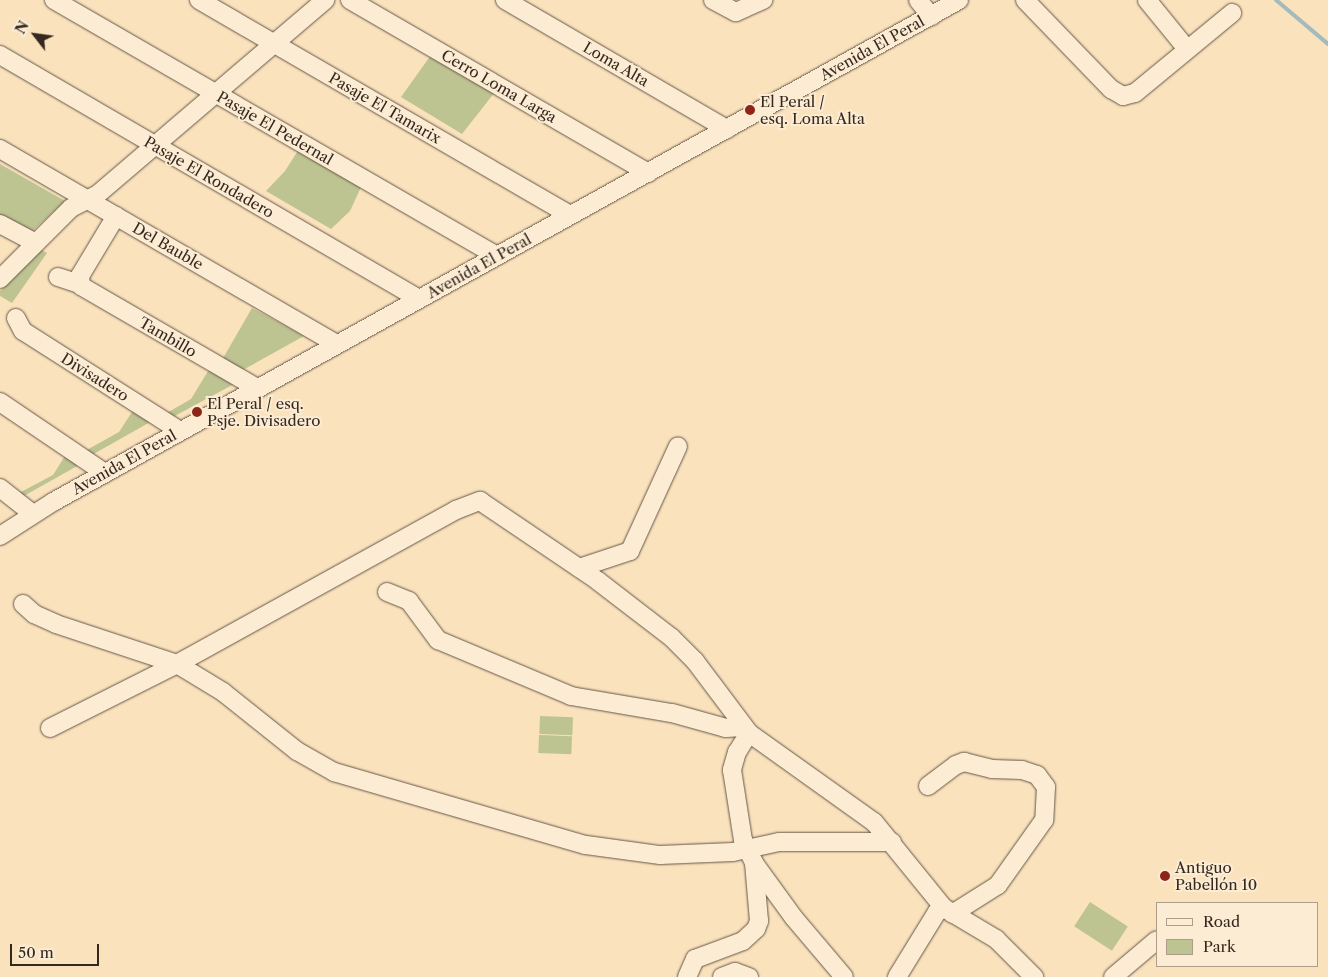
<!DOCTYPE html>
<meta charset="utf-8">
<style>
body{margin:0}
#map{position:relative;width:1328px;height:977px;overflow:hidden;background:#fae2bd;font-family:"Libre Caslon Text",serif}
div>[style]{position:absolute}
.green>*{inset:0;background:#bec392;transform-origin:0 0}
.stream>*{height:4px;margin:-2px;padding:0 2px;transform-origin:2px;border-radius:2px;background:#a4babc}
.roads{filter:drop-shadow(0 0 1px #665646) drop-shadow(0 0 1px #665646)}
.minor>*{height:18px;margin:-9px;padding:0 9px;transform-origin:9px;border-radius:9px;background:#fcecd4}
.dots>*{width:14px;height:14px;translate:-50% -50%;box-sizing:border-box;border:2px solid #fcecd4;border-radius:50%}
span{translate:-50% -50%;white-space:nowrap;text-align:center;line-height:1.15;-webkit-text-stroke:4px #fcecd4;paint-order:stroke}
.street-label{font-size:15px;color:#35281e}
.poi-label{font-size:15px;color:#35281e}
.left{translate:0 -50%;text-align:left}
.legend{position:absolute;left:1156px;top:902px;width:162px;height:65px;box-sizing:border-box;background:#fcecd4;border:1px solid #ac9e8b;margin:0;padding:6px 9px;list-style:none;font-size:15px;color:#35281e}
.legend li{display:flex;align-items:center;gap:10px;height:25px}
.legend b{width:25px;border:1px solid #ac9e8b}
.north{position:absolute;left:10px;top:10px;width:50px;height:50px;-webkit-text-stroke:4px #fcecd4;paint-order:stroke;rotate:300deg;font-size:14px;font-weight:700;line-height:20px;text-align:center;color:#35281e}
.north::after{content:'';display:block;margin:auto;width:18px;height:22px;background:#35281e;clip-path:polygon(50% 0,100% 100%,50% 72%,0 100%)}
.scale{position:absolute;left:10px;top:944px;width:89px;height:22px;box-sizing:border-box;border:2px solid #35281e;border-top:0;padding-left:6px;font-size:15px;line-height:18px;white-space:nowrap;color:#35281e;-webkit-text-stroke:4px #fcecd4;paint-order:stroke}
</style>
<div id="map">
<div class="green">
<i style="clip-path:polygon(431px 55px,495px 92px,462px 134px,401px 97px)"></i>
<i style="clip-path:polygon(299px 149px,361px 187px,350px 211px,331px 229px,266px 191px,285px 171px)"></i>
<i style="clip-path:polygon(0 164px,65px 201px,31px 232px,0 215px)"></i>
<i style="clip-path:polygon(40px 249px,47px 253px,12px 303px,0 296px,0 291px)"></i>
<i style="clip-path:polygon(252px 308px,304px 336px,241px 371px,222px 360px)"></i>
<i style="clip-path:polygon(210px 368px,236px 383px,171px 418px,165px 414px,191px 399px)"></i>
<i style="clip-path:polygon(134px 409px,152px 421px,90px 456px,85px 451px,119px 432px)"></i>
<i style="clip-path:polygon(65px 456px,79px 465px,22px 497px,19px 493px,53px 475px)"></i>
<i style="left:540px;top:716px;width:33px;height:18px;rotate:2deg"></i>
<i style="left:539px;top:735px;width:33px;height:18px;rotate:2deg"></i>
<i style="left:1090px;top:902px;width:45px;height:29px;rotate:33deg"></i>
</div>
<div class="stream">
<i style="left:1276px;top:0;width:68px;rotate:40.2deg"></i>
</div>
<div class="roads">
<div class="minor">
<i style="left:54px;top:0;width:512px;rotate:30.02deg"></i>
<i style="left:199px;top:0;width:429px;rotate:30.1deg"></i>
<i style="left:350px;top:0;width:345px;rotate:30.1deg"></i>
<i style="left:505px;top:0;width:257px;rotate:30.2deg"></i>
<i style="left:713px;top:0;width:26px;rotate:28deg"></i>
<i style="left:736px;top:12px;width:30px;rotate:-24deg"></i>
<i style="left:918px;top:0;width:21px;rotate:51deg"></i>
<i style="left:1025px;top:0;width:124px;rotate:46deg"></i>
<i style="left:1111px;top:89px;width:14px;rotate:30deg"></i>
<i style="left:1123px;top:96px;width:12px;rotate:-14deg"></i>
<i style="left:1135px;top:93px;width:126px;rotate:-39.5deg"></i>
<i style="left:1147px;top:0;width:63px;rotate:50.8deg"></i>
<i style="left:0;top:55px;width:485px;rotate:30.2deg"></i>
<i style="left:0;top:149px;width:389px;rotate:30.1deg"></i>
<i style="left:116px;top:216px;width:70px;rotate:121deg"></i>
<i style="left:80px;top:276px;width:10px;rotate:84deg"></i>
<i style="left:81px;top:286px;width:203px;rotate:30.1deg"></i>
<i style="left:0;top:224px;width:40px;rotate:28deg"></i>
<i style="left:58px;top:277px;width:23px;rotate:18deg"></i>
<i style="left:0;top:279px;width:100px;rotate:-45deg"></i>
<i style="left:71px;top:208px;width:30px;rotate:-27deg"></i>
<i style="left:98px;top:194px;width:299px;rotate:-40.5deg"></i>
<i style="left:16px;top:318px;width:15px;rotate:62deg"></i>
<i style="left:23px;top:331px;width:186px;rotate:32.5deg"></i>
<i style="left:0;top:402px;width:127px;rotate:34.1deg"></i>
<i style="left:0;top:488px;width:42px;rotate:38.2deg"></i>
<i style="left:0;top:536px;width:63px;rotate:-32.7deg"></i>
<i style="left:53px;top:502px;width:1036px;rotate:-28.99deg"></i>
<i style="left:579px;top:568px;width:54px;rotate:-18.4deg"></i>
<i style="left:630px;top:551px;width:115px;rotate:-65.4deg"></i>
<i style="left:387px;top:592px;width:24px;rotate:22deg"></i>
<i style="left:409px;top:601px;width:49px;rotate:53.4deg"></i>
<i style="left:438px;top:640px;width:144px;rotate:22.8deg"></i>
<i style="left:571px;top:696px;width:102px;rotate:9.6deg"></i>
<i style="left:672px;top:713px;width:56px;rotate:15.5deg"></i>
<i style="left:726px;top:728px;width:18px;rotate:-3deg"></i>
<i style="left:23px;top:604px;width:15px;rotate:42deg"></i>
<i style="left:34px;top:614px;width:24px;rotate:24deg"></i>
<i style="left:56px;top:624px;width:127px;rotate:18.3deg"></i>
<i style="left:177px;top:664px;width:54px;rotate:31.3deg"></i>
<i style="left:223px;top:692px;width:95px;rotate:38.6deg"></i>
<i style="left:297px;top:751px;width:43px;rotate:29.6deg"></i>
<i style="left:334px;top:772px;width:262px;rotate:16.2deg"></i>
<i style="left:586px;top:845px;width:75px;rotate:7.7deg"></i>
<i style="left:660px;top:855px;width:73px;rotate:-2.4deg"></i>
<i style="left:733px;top:852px;width:47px;rotate:-12.3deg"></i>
<i style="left:779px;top:842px;width:113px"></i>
<i style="left:50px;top:728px;width:142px;rotate:-26.7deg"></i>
<i style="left:177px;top:664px;width:319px;rotate:-28.9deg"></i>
<i style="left:456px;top:510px;width:26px;rotate:-21deg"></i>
<i style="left:480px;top:501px;width:143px;rotate:34.1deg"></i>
<i style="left:598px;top:581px;width:93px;rotate:37.6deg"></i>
<i style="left:672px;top:638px;width:33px;rotate:45deg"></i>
<i style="left:695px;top:661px;width:90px;rotate:53.1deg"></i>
<i style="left:749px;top:733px;width:153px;rotate:35.5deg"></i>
<i style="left:874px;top:822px;width:111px;rotate:50.9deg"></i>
<i style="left:749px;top:733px;width:22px;rotate:122deg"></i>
<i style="left:737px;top:752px;width:19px;rotate:106deg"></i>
<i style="left:732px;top:770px;width:71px;rotate:81.1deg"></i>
<i style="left:743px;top:840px;width:25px;rotate:64deg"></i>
<i style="left:754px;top:863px;width:68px;rotate:54deg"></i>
<i style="left:794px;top:918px;width:77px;rotate:49.7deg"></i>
<i style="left:928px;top:786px;width:35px;rotate:-37deg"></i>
<i style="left:956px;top:765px;width:9px;rotate:-21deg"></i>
<i style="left:964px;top:762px;width:29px;rotate:14deg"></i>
<i style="left:992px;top:769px;width:30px;rotate:2deg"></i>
<i style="left:1022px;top:770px;width:16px;rotate:18deg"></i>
<i style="left:1037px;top:775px;width:15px;rotate:53deg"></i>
<i style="left:1046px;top:787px;width:33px;rotate:93deg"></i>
<i style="left:1044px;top:820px;width:80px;rotate:125.3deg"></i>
<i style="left:998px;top:885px;width:54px;rotate:147.8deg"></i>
<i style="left:687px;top:977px;width:20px;rotate:-66deg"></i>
<i style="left:695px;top:959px;width:51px;rotate:-20.6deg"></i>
<i style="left:743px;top:941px;width:18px;rotate:-43deg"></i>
<i style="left:756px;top:929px;width:9px;rotate:-69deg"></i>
<i style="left:759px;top:921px;width:58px;rotate:-94.9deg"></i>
<i style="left:722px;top:977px;width:14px;rotate:-21deg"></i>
<i style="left:735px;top:972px;width:15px;rotate:20deg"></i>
<i style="left:897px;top:977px;width:76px;rotate:-58.4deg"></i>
<i style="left:937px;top:912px;width:8px;rotate:-30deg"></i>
<i style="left:944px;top:908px;width:61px;rotate:30.8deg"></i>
<i style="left:996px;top:939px;width:54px;rotate:45deg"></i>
<i style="left:1113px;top:977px;width:57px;rotate:-40.1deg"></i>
</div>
</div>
<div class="dots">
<i style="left:750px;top:110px;background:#8f2418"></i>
<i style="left:197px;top:412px;background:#8f2418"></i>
<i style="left:1165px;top:876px;background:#8f2418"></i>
</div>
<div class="street-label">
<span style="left:872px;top:48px;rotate:-29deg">Avenida El Peral</span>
<span style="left:616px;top:64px;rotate:30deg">Loma Alta</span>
<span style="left:499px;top:86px;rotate:30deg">Cerro Loma Larga</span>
<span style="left:385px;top:108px;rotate:30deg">Pasaje El Tamarix</span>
<span style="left:275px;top:128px;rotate:30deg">Pasaje El Pedernal</span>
<span style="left:209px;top:177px;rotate:30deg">Pasaje El Rondadero</span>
<span style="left:168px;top:246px;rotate:30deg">Del Bauble</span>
<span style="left:479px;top:266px;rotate:-29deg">Avenida El Peral</span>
<span style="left:168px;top:337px;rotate:30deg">Tambillo</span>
<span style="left:95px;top:377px;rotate:32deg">Divisadero</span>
<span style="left:124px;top:462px;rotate:-29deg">Avenida El Peral</span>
</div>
<div class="poi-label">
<span class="left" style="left:760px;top:110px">El Peral /<br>esq. Loma Alta</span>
<span class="left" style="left:207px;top:412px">El Peral / esq.<br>Psje. Divisadero</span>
<span class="left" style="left:1175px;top:876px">Antiguo<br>Pabellón 10</span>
</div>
<ul class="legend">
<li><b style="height:6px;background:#fcecd4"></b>Road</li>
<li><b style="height:14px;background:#bec392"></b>Park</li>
</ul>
<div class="north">N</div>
<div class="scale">50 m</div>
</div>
